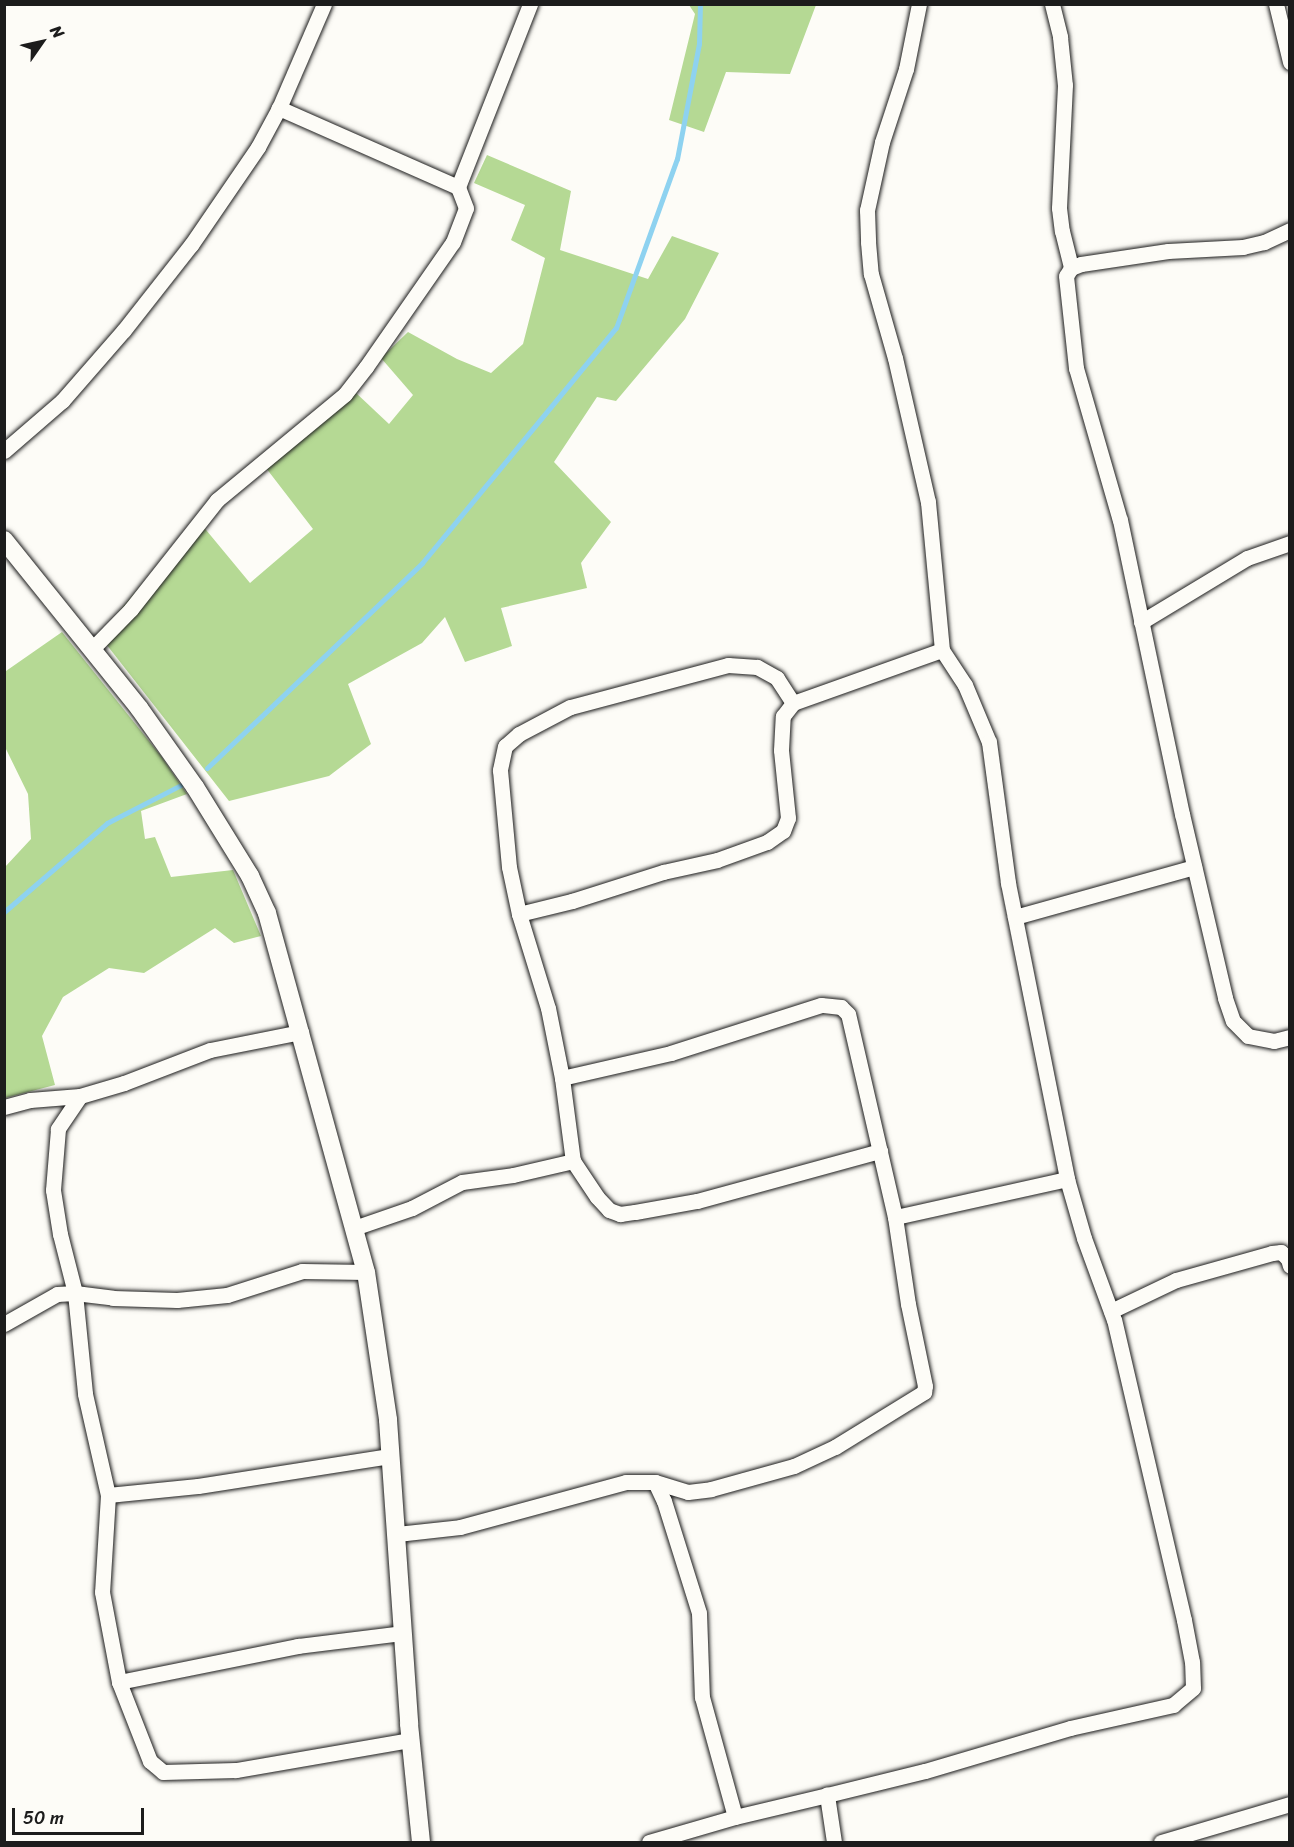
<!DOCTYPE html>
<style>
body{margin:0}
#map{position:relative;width:1294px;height:1847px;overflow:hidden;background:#fdfcf7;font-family:Sriracha,sans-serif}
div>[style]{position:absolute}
.green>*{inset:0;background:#b5d994}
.stream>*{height:5px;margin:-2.5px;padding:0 2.5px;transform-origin:2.5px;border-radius:2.5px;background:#8ed2f0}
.roads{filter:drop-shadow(0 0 2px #1c1c1c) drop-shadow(0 0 2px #1c1c1c)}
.minor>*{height:15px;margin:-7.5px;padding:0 7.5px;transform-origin:7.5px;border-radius:7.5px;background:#fdfcf7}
.tertiary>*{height:18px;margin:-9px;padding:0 9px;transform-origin:9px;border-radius:9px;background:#fdfcf7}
span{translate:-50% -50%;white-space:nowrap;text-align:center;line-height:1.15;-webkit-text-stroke:5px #fdfcf7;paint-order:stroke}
.frame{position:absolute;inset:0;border:6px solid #1c1c1c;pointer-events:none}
.north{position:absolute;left:12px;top:12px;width:60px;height:60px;-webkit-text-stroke:4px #fdfcf7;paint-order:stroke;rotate:56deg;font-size:16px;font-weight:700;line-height:24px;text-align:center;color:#1c1c1c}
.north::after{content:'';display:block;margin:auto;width:21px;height:27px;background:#1c1c1c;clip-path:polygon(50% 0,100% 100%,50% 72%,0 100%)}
.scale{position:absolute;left:12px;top:1808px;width:132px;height:27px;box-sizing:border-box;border:3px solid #1c1c1c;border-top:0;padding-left:8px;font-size:18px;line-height:21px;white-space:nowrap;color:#1c1c1c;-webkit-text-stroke:4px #fdfcf7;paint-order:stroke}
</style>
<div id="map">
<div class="green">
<i style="clip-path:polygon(689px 5px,816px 5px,790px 74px,726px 72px,704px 132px,669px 120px,695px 14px)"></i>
<i style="clip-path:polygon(487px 155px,571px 191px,560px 250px,648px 279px,672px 236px,719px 253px,685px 319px,616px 401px,597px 397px,554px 462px,611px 522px,581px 563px,587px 588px,501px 608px,512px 646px,465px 662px,445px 617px,422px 643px,348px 684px,371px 744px,329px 776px,229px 801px,99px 635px,197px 519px,250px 583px,313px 529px,266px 468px,355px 392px,389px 424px,413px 395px,381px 358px,408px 332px,457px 359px,491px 373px,523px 344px,545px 258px,511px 240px,525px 205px,474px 183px)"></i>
<i style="clip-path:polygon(62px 632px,161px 756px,187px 794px,141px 811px,145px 839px,155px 837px,171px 877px,233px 870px,261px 936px,234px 943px,215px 928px,144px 973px,109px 968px,63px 997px,42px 1036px,55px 1085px,5px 1098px,5px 867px,31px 839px,28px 794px,5px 747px,5px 669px,6px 671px)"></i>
</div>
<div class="stream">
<i style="left:207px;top:768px;width:297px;rotate:-43.6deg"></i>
<i style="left:422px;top:563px;width:305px;rotate:-50.5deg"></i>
<i style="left:616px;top:328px;width:180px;rotate:-70.2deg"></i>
<i style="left:677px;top:159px;width:117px;rotate:-79.2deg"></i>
<i style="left:699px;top:44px;width:40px;rotate:-88.6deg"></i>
<i style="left:4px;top:912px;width:136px;rotate:-40.8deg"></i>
<i style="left:107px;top:823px;width:85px;rotate:-27.2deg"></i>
</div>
<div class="roads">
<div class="minor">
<i style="left:919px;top:4px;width:66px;rotate:101.3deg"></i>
<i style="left:906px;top:69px;width:77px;rotate:108.2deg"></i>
<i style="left:882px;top:142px;width:70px;rotate:102.4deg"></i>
<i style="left:867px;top:210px;width:32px;rotate:88deg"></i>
<i style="left:868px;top:242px;width:32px;rotate:85deg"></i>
<i style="left:871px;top:274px;width:87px;rotate:74.1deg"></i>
<i style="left:895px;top:358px;width:148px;rotate:77.1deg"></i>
<i style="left:928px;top:502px;width:149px;rotate:84.6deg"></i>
<i style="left:1052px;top:4px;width:34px;rotate:76deg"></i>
<i style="left:1060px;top:37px;width:48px;rotate:84.1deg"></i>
<i style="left:1065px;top:85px;width:123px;rotate:92.8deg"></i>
<i style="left:1059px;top:208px;width:23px;rotate:83deg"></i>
<i style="left:1062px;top:231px;width:38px;rotate:76deg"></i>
<i style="left:1276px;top:4px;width:60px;rotate:76.4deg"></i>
<i style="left:458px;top:187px;width:197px;rotate:-68.5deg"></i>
<i style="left:1290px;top:230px;width:29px;rotate:155deg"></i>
<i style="left:1264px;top:242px;width:22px;rotate:167deg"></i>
<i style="left:1243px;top:247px;width:75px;rotate:176.9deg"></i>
<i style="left:1168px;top:251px;width:88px;rotate:171.5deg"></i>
<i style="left:1081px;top:264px;width:11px;rotate:158deg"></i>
<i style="left:1071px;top:268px;width:9px;rotate:122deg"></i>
<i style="left:1066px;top:276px;width:93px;rotate:83.8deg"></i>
<i style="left:1076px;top:368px;width:158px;rotate:73.9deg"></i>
<i style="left:1120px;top:520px;width:300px;rotate:78.1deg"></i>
<i style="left:1182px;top:814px;width:189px;rotate:76.8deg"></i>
<i style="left:1225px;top:998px;width:24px;rotate:71deg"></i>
<i style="left:1233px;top:1021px;width:21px;rotate:45deg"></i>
<i style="left:1248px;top:1036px;width:26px;rotate:11deg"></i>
<i style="left:1274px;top:1041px;width:16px;rotate:-14deg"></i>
<i style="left:4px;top:451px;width:77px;rotate:-40.8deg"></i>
<i style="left:62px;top:401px;width:94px;rotate:-48.9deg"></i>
<i style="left:124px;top:330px;width:108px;rotate:-51.8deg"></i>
<i style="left:191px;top:245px;width:119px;rotate:-55.6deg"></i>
<i style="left:258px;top:147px;width:44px;rotate:-61.7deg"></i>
<i style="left:279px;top:108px;width:113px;rotate:-66.6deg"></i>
<i style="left:1141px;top:622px;width:124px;rotate:-31.1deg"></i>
<i style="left:1247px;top:558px;width:46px;rotate:-19.2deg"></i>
<i style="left:92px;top:649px;width:56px;rotate:-45.7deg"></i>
<i style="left:131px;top:609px;width:139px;rotate:-51.7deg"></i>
<i style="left:217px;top:500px;width:166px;rotate:-39.6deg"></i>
<i style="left:345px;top:394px;width:34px;rotate:-52deg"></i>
<i style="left:366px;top:367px;width:152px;rotate:-55.2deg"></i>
<i style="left:453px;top:242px;width:36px;rotate:-69deg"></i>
<i style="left:466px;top:208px;width:22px;rotate:-111deg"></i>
<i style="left:458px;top:187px;width:196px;rotate:-156.2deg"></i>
<i style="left:793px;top:703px;width:30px;rotate:-123deg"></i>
<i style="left:777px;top:678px;width:23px;rotate:-151deg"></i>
<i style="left:757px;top:667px;width:29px;rotate:-176deg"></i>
<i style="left:728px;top:665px;width:163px;rotate:165.1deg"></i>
<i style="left:570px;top:707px;width:58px;rotate:152.1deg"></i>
<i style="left:519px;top:734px;width:18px;rotate:139deg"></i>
<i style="left:505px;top:746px;width:25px;rotate:102deg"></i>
<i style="left:500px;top:770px;width:97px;rotate:84.7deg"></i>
<i style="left:509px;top:867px;width:48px;rotate:78deg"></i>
<i style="left:519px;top:914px;width:98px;rotate:72.9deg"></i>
<i style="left:548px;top:1008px;width:71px;rotate:78.7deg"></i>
<i style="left:562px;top:1078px;width:84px;rotate:82.5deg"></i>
<i style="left:573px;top:1161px;width:43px;rotate:56.3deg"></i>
<i style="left:597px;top:1197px;width:18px;rotate:47deg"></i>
<i style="left:609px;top:1210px;width:12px;rotate:20deg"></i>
<i style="left:620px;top:1214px;width:15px;rotate:-8deg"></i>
<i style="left:635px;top:1212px;width:63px;rotate:-10.1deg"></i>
<i style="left:697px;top:1201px;width:190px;rotate:-15.3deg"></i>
<i style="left:519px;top:914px;width:55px;rotate:-13.8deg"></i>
<i style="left:572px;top:901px;width:96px;rotate:-17.7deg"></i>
<i style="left:663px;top:872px;width:55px;rotate:-12.5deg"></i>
<i style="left:717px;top:860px;width:53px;rotate:-19.8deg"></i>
<i style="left:767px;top:842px;width:19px;rotate:-35deg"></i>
<i style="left:783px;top:831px;width:14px;rotate:-69deg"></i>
<i style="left:788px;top:818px;width:68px;rotate:-95.9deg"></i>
<i style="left:781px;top:750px;width:34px;rotate:-87deg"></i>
<i style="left:783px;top:716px;width:16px;rotate:-52deg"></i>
<i style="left:793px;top:703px;width:158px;rotate:-19.6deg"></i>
<i style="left:942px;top:650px;width:42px;rotate:56.7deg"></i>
<i style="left:965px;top:685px;width:62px;rotate:67.2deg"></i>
<i style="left:989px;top:742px;width:142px;rotate:82.3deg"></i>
<i style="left:1008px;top:883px;width:302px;rotate:78.7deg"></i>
<i style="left:1067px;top:1179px;width:176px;rotate:167.5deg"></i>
<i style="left:1015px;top:917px;width:186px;rotate:-15.6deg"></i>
<i style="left:80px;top:1096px;width:40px;rotate:124deg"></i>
<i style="left:58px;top:1129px;width:61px;rotate:94.7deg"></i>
<i style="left:53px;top:1190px;width:45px;rotate:81deg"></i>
<i style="left:60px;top:1234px;width:61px;rotate:75.7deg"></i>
<i style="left:75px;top:1293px;width:101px;rotate:84.3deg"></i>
<i style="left:85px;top:1394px;width:104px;rotate:77.2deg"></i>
<i style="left:108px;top:1495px;width:97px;rotate:93.5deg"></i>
<i style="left:102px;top:1592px;width:92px;rotate:79.3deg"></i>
<i style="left:119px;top:1682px;width:85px;rotate:68.6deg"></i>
<i style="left:150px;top:1761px;width:17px;rotate:40deg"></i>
<i style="left:163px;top:1772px;width:73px;rotate:-1.6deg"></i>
<i style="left:236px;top:1770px;width:177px;rotate:-9.8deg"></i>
<i style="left:4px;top:1107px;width:27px;rotate:-15deg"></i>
<i style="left:30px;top:1100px;width:50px;rotate:-4.6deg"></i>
<i style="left:80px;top:1096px;width:46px;rotate:-16.5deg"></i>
<i style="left:124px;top:1083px;width:92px;rotate:-21deg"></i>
<i style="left:210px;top:1050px;width:93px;rotate:-11.2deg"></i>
<i style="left:354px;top:1228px;width:61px;rotate:-19deg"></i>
<i style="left:412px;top:1208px;width:56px;rotate:-27.5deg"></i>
<i style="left:462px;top:1182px;width:51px;rotate:-7.8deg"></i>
<i style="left:513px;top:1175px;width:62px;rotate:-13.1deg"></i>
<i style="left:1111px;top:1311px;width:72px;rotate:-25.5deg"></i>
<i style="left:1176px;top:1280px;width:100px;rotate:-15.7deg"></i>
<i style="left:1272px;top:1253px;width:9px;rotate:-6deg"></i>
<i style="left:1281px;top:1252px;width:10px;rotate:45deg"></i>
<i style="left:1288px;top:1259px;width:7px;rotate:74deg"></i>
<i style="left:4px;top:1324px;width:61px;rotate:-29.5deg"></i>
<i style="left:57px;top:1294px;width:18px;rotate:-3deg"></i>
<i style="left:75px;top:1293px;width:38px;rotate:7deg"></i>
<i style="left:113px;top:1298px;width:64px;rotate:1.8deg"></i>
<i style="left:177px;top:1300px;width:50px;rotate:-5.7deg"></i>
<i style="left:227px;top:1295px;width:79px;rotate:-17.7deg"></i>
<i style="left:302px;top:1271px;width:64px;rotate:0.9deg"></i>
<i style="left:655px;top:1482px;width:21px;rotate:65deg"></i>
<i style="left:664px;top:1501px;width:117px;rotate:72.6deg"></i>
<i style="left:699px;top:1613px;width:84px;rotate:88deg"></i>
<i style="left:702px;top:1697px;width:124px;rotate:74.6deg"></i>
<i style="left:108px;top:1495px;width:90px;rotate:-5.7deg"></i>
<i style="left:198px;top:1486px;width:194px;rotate:-8.9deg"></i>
<i style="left:397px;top:1534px;width:63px;rotate:-6.3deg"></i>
<i style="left:460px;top:1527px;width:172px;rotate:-15.2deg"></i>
<i style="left:626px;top:1482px;width:29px"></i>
<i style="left:655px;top:1482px;width:34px;rotate:17deg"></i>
<i style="left:688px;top:1492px;width:23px;rotate:-7deg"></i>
<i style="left:711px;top:1489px;width:86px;rotate:-15.5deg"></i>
<i style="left:794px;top:1466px;width:45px;rotate:-24.9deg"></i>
<i style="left:835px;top:1447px;width:105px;rotate:-31.7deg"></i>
<i style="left:924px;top:1392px;width:6px;rotate:-81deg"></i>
<i style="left:925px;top:1386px;width:84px;rotate:-101.7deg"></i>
<i style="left:908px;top:1304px;width:88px;rotate:-98.5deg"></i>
<i style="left:895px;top:1217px;width:208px;rotate:-103deg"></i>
<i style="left:848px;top:1014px;width:10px;rotate:-135deg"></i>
<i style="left:841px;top:1007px;width:20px;rotate:-174deg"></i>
<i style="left:821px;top:1005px;width:157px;rotate:162.3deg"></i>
<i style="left:671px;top:1053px;width:112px;rotate:167.1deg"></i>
<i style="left:119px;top:1682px;width:183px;rotate:-11.4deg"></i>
<i style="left:298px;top:1646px;width:105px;rotate:-7.1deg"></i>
<i style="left:649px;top:1842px;width:90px;rotate:-16.2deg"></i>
<i style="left:735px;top:1817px;width:95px;rotate:-13.4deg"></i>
<i style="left:834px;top:1842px;width:48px;rotate:-98.5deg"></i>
<i style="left:827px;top:1795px;width:101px;rotate:-13.8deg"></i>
<i style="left:925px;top:1771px;width:151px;rotate:-16.5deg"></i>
<i style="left:1070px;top:1728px;width:106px;rotate:-12.6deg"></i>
<i style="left:1173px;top:1705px;width:26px;rotate:-40deg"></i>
<i style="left:1193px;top:1688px;width:26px;rotate:-92deg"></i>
<i style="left:1192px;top:1662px;width:43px;rotate:-100.8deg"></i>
<i style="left:1184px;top:1620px;width:308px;rotate:-103.1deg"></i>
<i style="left:1114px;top:1320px;width:87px;rotate:-110.1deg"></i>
<i style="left:1084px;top:1238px;width:61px;rotate:-106.1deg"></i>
<i style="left:1161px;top:1842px;width:134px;rotate:-16.4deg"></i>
</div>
<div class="tertiary">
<i style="left:4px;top:540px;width:216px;rotate:51.2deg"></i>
<i style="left:139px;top:708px;width:97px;rotate:54.7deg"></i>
<i style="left:195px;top:787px;width:105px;rotate:58.3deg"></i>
<i style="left:250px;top:876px;width:41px;rotate:65.3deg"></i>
<i style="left:267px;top:913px;width:372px;rotate:74.6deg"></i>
<i style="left:366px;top:1272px;width:150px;rotate:81.5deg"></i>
<i style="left:388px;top:1420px;width:305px;rotate:86deg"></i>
<i style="left:409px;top:1724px;width:119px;rotate:84.2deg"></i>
</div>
</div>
<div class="frame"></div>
<div class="north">N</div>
<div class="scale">50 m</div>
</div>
